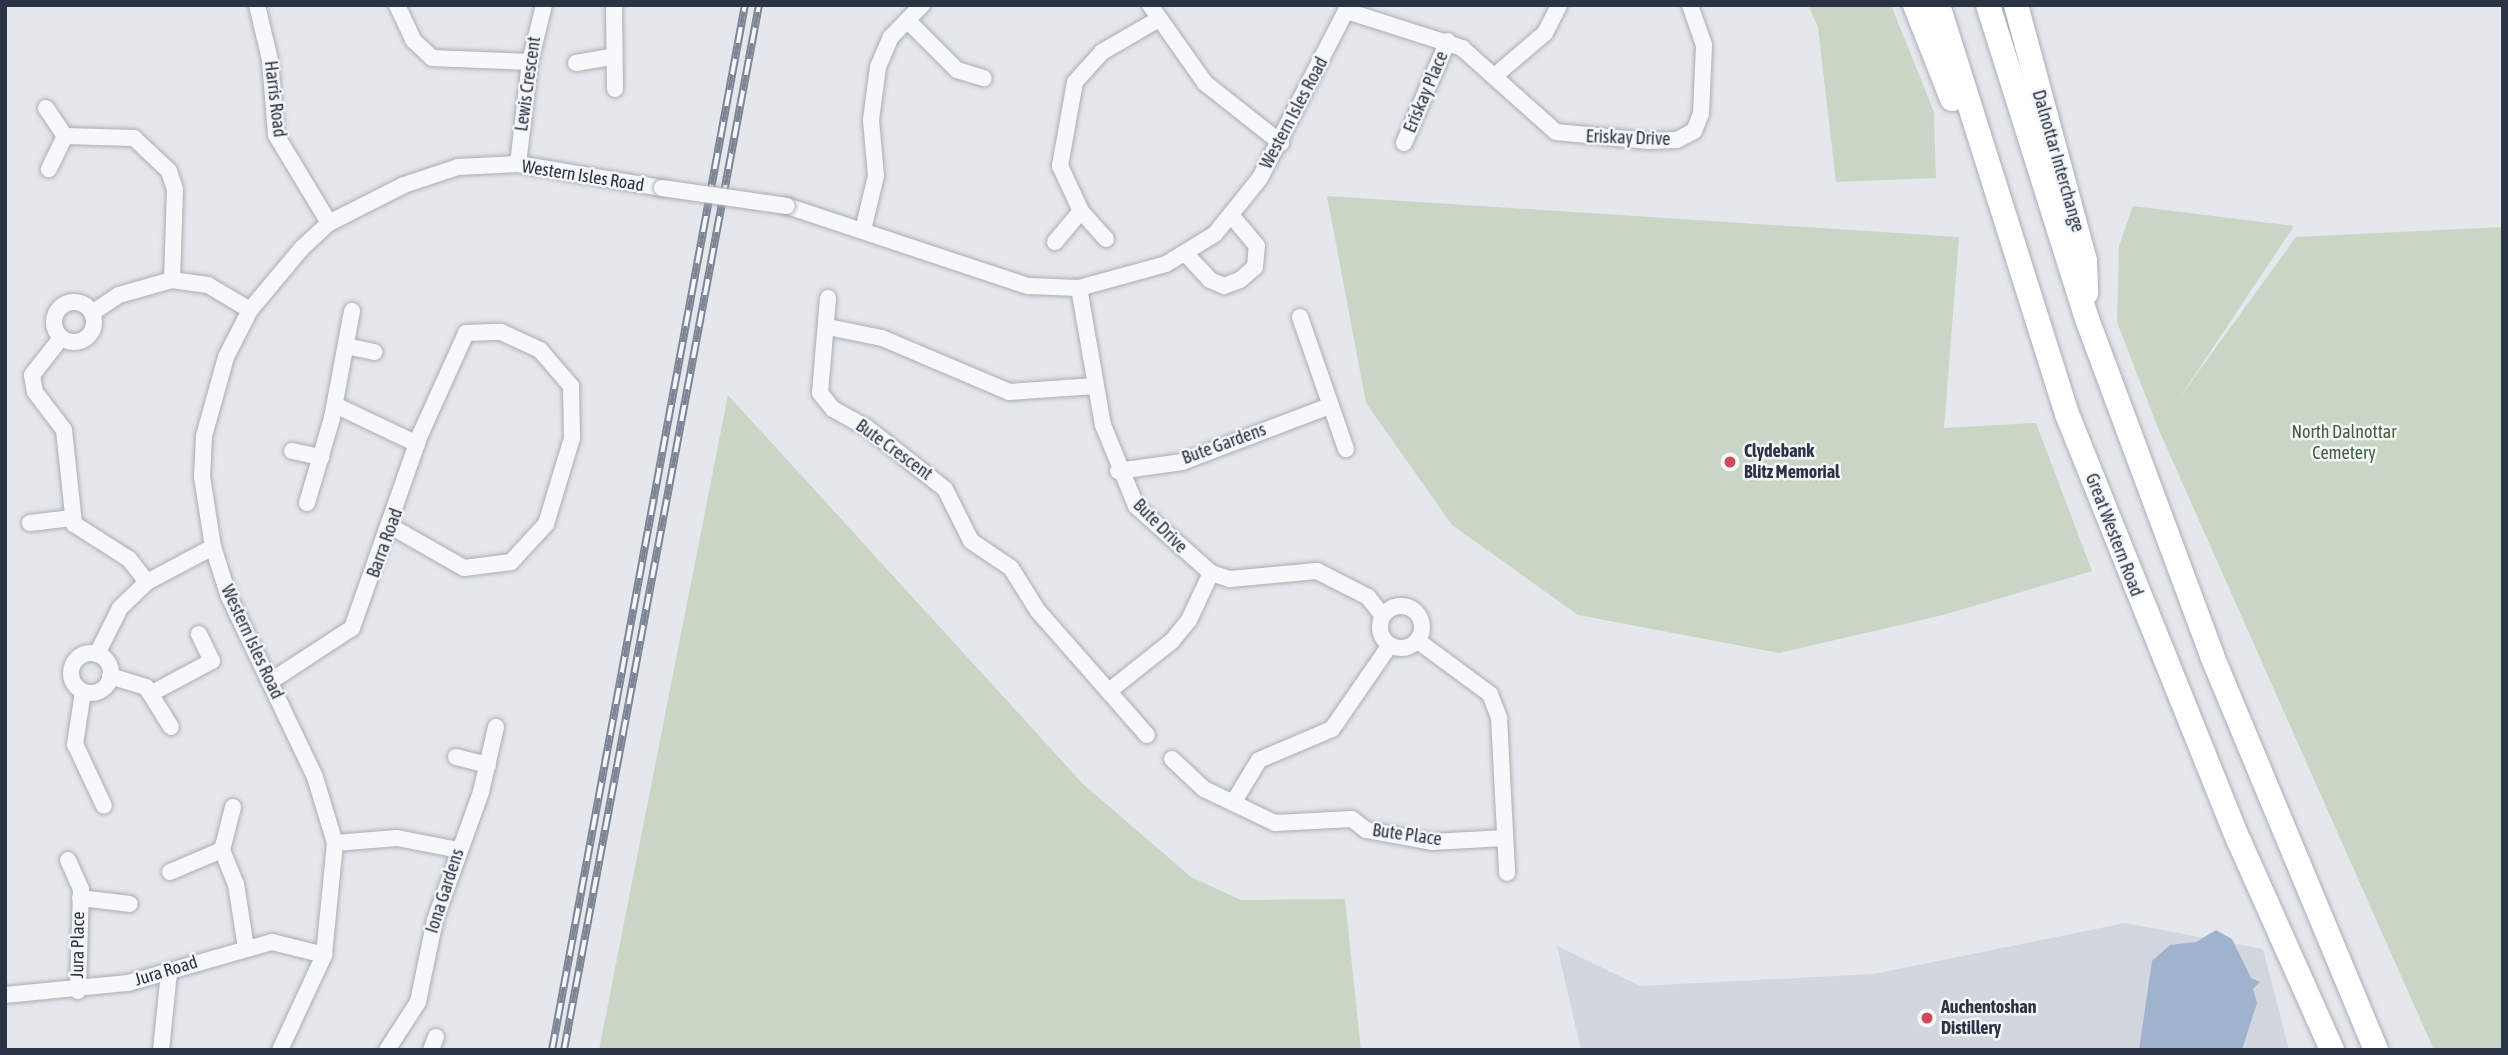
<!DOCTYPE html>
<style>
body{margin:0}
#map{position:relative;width:2508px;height:1055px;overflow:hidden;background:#e4e7ec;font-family:"Asap Condensed",sans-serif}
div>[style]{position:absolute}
.built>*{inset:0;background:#d2d6de}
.green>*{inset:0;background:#c9d6c5}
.water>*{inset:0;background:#9fb4cc}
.roads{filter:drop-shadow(0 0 2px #a9aeb7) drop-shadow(0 0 2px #a9aeb7)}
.minor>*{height:16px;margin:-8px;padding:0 8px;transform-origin:8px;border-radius:8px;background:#f7f8fa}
.minor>.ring{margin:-8px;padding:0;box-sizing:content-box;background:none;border:16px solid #f7f8fa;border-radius:50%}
.primary>*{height:24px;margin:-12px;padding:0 12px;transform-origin:12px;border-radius:12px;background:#fff}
.rail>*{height:8px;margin-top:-4px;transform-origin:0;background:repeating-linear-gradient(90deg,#f4f6f9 0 16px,#7d8696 0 32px);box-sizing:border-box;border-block:2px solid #7d8696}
.bridges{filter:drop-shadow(0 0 2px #a9aeb7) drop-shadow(0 0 2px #a9aeb7)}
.minor-bridge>*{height:16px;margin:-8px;padding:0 8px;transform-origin:8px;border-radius:8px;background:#f7f8fa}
.dots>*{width:19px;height:19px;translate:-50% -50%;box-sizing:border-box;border:4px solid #f4f6f9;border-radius:50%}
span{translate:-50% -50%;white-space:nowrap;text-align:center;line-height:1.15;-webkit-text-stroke:5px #f4f6f9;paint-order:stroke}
.street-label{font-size:18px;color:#2b3445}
.park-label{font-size:18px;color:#3f6138}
.poi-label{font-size:18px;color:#2b3445;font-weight:700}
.left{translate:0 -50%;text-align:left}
.frame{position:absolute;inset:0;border:7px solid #2b3445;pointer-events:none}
</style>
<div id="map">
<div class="built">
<i style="clip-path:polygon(2125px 923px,2263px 949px,2289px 1050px,1581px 1050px,1557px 946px,1640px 986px,1874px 974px)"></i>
</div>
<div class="green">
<i style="clip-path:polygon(1808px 5px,1891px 5px,1934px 112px,1936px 178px,1836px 182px,1818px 27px)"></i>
<i style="clip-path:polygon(1327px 196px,1959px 237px,1944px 428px,2036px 423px,2092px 571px,1943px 615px,1779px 653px,1578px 615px,1452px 525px,1366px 403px)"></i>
<i style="clip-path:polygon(2133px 206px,2294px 226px,2178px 400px,2296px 237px,2503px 227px,2503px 1050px,2434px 1050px,2158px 428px,2117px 322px,2119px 246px)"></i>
<i style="clip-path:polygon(728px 395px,1083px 784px,1191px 877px,1241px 900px,1345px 899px,1361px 1050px,599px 1050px)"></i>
</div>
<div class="water">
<i style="clip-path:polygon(2216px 930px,2232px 939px,2251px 978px,2260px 982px,2253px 989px,2257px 1003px,2242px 1050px,2139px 1050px,2152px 961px,2170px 945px,2196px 942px)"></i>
</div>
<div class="roads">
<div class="minor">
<i style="left:257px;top:5px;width:57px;rotate:76.7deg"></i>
<i style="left:270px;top:60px;width:75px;rotate:85.4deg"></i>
<i style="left:276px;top:135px;width:103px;rotate:58.9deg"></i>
<i style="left:397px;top:5px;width:38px;rotate:65deg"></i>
<i style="left:413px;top:40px;width:26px;rotate:43deg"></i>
<i style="left:432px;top:58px;width:98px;rotate:2.3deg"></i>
<i style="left:614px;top:5px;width:84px;rotate:89.3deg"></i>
<i style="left:1150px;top:5px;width:95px;rotate:54.8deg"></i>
<i style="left:1205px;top:83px;width:97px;rotate:38.3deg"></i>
<i style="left:1347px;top:11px;width:121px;rotate:17.8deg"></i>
<i style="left:1462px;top:48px;width:126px;rotate:41.8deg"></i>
<i style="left:1556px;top:132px;width:93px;rotate:5.5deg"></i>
<i style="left:1649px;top:141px;width:28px;rotate:-2deg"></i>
<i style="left:1677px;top:140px;width:19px;rotate:-28deg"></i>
<i style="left:1694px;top:131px;width:18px;rotate:-68deg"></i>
<i style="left:1701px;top:114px;width:69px;rotate:-87.5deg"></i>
<i style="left:1704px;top:45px;width:42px;rotate:-109.3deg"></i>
<i style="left:909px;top:22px;width:68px;rotate:45deg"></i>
<i style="left:957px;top:70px;width:28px;rotate:17deg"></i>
<i style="left:576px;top:63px;width:36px;rotate:-10deg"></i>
<i style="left:1497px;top:74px;width:63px;rotate:-40.5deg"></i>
<i style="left:1545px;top:33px;width:31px;rotate:-63deg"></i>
<i style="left:46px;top:108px;width:34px;rotate:56deg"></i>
<i style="left:65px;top:136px;width:37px;rotate:116deg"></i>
<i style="left:65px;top:136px;width:69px;rotate:1.7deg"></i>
<i style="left:134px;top:138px;width:48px;rotate:43.3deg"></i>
<i style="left:169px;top:171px;width:20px;rotate:72deg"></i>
<i style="left:175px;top:190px;width:90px;rotate:91.9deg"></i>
<i style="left:1404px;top:143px;width:111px;rotate:-66.7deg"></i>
<i style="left:518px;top:164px;width:103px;rotate:-83.3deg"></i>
<i style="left:530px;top:62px;width:59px;rotate:-76.2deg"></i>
<i style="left:787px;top:206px;width:254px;rotate:18.4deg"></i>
<i style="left:1028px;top:286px;width:51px;rotate:2.2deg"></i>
<i style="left:1079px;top:288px;width:90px;rotate:-15.4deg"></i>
<i style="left:1166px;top:264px;width:57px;rotate:-31.5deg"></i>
<i style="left:1215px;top:234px;width:72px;rotate:-51.2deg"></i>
<i style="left:1260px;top:178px;width:195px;rotate:-62.8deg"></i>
<i style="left:863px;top:230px;width:56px;rotate:-76.5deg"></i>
<i style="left:876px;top:176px;width:56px;rotate:-95.1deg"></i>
<i style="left:871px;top:120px;width:53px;rotate:-82.5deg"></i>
<i style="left:878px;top:67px;width:33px;rotate:-67deg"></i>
<i style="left:891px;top:37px;width:45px;rotate:-45.9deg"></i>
<i style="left:1106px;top:239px;width:38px;rotate:-132deg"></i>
<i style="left:1081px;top:211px;width:50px;rotate:-115deg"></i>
<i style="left:1060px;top:166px;width:85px;rotate:-79.9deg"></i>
<i style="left:1075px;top:82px;width:40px;rotate:-48deg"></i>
<i style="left:1102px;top:52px;width:66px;rotate:-30.1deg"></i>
<i style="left:1055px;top:242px;width:40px;rotate:-50deg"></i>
<i style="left:1185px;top:253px;width:37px;rotate:47deg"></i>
<i style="left:1210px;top:280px;width:15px;rotate:23deg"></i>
<i style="left:1224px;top:286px;width:17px;rotate:-21deg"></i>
<i style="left:1240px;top:280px;width:20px;rotate:-41deg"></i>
<i style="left:1255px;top:267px;width:21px;rotate:-85deg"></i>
<i style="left:1257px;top:246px;width:39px;rotate:-130deg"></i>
<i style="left:1079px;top:288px;width:139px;rotate:80.1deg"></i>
<i style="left:1103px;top:425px;width:87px;rotate:67.8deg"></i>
<i style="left:1136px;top:506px;width:101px;rotate:41.8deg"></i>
<i style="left:1211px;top:573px;width:20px;rotate:18deg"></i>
<i style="left:1230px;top:579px;width:87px;rotate:-5.3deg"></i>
<i style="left:1317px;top:571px;width:57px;rotate:27deg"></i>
<i style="left:1368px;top:597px;width:24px;rotate:52deg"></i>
<i style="left:828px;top:298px;width:95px;rotate:94.8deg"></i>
<i style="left:820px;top:393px;width:21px;rotate:51deg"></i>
<i style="left:833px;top:409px;width:38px;rotate:29deg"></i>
<i style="left:866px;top:427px;width:100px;rotate:38.1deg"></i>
<i style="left:945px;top:489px;width:58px;rotate:63.4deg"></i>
<i style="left:971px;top:541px;width:48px;rotate:34deg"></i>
<i style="left:1011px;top:568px;width:51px;rotate:57.9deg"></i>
<i style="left:1038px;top:611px;width:165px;rotate:48.7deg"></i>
<i class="ring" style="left:54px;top:302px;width:24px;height:24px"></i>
<i style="left:92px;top:313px;width:32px;rotate:-34deg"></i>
<i style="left:119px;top:295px;width:55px;rotate:-15.8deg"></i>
<i style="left:172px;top:280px;width:36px;rotate:8deg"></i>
<i style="left:208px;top:285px;width:49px;rotate:30.8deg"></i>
<i style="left:1300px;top:317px;width:140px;rotate:70.8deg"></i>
<i style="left:828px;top:327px;width:55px;rotate:11.5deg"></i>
<i style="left:882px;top:338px;width:138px;rotate:23deg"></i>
<i style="left:1009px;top:392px;width:86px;rotate:-4deg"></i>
<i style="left:61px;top:338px;width:47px;rotate:128.1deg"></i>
<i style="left:32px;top:375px;width:17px;rotate:80deg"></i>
<i style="left:35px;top:392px;width:48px;rotate:52.7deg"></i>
<i style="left:64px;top:430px;width:95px;rotate:83.9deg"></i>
<i style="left:74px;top:524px;width:65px;rotate:32.5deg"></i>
<i style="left:129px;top:559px;width:29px;rotate:52deg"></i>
<i style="left:346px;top:346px;width:29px;rotate:12deg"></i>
<i style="left:335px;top:405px;width:91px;rotate:25.4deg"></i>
<i style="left:292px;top:451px;width:30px;rotate:12deg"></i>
<i style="left:1118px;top:471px;width:65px;rotate:-8deg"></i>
<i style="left:1182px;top:462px;width:155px;rotate:-20.8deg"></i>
<i style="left:307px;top:503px;width:89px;rotate:-73.6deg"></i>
<i style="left:332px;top:418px;width:109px;rotate:-79.4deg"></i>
<i style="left:30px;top:523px;width:42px;rotate:-6.8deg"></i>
<i class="ring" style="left:1380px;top:606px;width:26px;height:26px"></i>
<i style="left:1418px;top:641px;width:89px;rotate:36.4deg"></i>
<i style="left:1490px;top:694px;width:26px;rotate:69deg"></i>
<i style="left:1499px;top:718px;width:155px;rotate:87deg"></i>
<i class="ring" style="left:71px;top:653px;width:24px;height:24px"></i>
<i style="left:97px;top:654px;width:51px;rotate:-63.4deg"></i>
<i style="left:120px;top:608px;width:37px;rotate:-44deg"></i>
<i style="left:147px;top:582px;width:75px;rotate:-27.9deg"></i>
<i style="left:110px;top:676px;width:38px;rotate:17deg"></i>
<i style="left:146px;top:687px;width:47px;rotate:58deg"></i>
<i style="left:271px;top:681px;width:97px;rotate:-33.2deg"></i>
<i style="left:352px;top:628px;width:205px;rotate:-70.6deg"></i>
<i style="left:420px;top:435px;width:112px;rotate:-65.7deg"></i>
<i style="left:466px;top:333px;width:35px;rotate:-2deg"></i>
<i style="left:501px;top:332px;width:43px;rotate:24.8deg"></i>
<i style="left:540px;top:350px;width:48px;rotate:49.3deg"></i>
<i style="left:571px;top:386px;width:52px;rotate:88.9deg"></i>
<i style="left:572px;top:438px;width:90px;rotate:106.8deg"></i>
<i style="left:546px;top:524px;width:52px;rotate:132.6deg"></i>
<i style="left:511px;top:562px;width:47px;rotate:172.7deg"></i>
<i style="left:464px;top:568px;width:83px;rotate:-150.3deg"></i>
<i style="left:1109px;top:691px;width:80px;rotate:-38.4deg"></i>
<i style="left:1172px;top:641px;width:27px;rotate:-51deg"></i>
<i style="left:1189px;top:620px;width:52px;rotate:-64.9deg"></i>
<i style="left:83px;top:692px;width:53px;rotate:98.7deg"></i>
<i style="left:75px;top:744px;width:68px;rotate:64.9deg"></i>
<i style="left:152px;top:693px;width:68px;rotate:-28.1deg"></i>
<i style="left:212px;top:661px;width:30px;rotate:-116deg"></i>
<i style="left:456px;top:757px;width:33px;rotate:14deg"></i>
<i style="left:1172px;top:759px;width:44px;rotate:43.2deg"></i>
<i style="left:1204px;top:789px;width:79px;rotate:25.6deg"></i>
<i style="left:1275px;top:823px;width:77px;rotate:-3deg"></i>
<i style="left:1352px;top:819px;width:18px;rotate:38deg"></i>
<i style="left:1366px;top:830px;width:67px;rotate:10.3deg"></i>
<i style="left:1432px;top:842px;width:73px;rotate:-3.1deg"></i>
<i style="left:1233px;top:803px;width:50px;rotate:-58.8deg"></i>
<i style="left:1259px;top:760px;width:79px;rotate:-23deg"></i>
<i style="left:1332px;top:729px;width:102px;rotate:-55.4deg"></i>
<i style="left:233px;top:807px;width:44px;rotate:104.3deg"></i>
<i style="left:222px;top:850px;width:37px;rotate:68deg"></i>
<i style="left:236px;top:884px;width:65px;rotate:81.1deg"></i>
<i style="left:335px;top:843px;width:62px;rotate:-4.6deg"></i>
<i style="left:397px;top:838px;width:63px;rotate:11deg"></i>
<i style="left:68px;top:860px;width:32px;rotate:66deg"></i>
<i style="left:81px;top:889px;width:102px;rotate:91.7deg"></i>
<i style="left:170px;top:872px;width:56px;rotate:-22.9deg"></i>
<i style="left:80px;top:898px;width:50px;rotate:6.8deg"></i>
<i style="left:5px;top:995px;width:124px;rotate:-5.6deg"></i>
<i style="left:128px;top:983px;width:150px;rotate:-15.9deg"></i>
<i style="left:272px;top:942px;width:54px;rotate:14deg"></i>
<i style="left:161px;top:1050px;width:77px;rotate:-84.1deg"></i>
<i style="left:280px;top:1050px;width:105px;rotate:-65.1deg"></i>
<i style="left:324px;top:955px;width:113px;rotate:-84.4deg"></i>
<i style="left:335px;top:843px;width:69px;rotate:-106.9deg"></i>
<i style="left:315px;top:777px;width:199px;rotate:-115.5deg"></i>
<i style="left:229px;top:597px;width:52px;rotate:-107.7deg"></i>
<i style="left:213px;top:547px;width:71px;rotate:-98.9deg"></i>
<i style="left:202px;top:477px;width:41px;rotate:-87.2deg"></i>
<i style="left:204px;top:436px;width:82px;rotate:-74.4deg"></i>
<i style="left:226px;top:357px;width:53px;rotate:-62.9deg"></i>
<i style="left:250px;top:310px;width:81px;rotate:-50deg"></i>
<i style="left:302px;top:248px;width:37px;rotate:-43deg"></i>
<i style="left:329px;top:223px;width:84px;rotate:-26.9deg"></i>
<i style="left:404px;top:185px;width:57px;rotate:-18.4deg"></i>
<i style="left:458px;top:167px;width:60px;rotate:-2.9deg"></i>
<i style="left:518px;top:164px;width:146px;rotate:9.5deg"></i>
<i style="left:387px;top:1050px;width:57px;rotate:-57.1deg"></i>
<i style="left:418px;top:1002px;width:84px;rotate:-78.3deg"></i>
<i style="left:435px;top:920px;width:136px;rotate:-70.2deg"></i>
<i style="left:481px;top:792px;width:67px;rotate:-77deg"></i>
<i style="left:431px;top:1050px;width:14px;rotate:-69deg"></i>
</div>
<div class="primary">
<i style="left:1915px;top:5px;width:101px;rotate:68.5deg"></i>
<i style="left:1938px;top:5px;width:429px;rotate:72.5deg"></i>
<i style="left:2067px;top:414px;width:460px;rotate:68.1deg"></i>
<i style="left:2239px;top:841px;width:229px;rotate:66deg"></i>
<i style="left:1988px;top:5px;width:329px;rotate:72.5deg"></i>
<i style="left:2087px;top:319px;width:359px;rotate:69.6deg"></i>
<i style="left:2212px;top:656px;width:427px;rotate:67.4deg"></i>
<i style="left:2016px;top:5px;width:265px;rotate:74.9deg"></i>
<i style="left:2085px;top:261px;width:32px;rotate:88deg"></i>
</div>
</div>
<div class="rail">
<i style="left:552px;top:1050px;width:1063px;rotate:-79.54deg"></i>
<i style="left:564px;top:1050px;width:1063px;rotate:-79.43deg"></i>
</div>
<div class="bridges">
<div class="minor-bridge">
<i style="left:662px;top:188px;width:126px;rotate:8.2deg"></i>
</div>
</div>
<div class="dots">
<i style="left:1730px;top:462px;background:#d1495b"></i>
<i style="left:1927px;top:1018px;background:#d1495b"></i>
</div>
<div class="street-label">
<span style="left:528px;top:84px;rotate:-82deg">Lewis Crescent</span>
<span style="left:1426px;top:92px;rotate:-67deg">Eriskay Place</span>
<span style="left:275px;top:99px;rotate:83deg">Harris Road</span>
<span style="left:1294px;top:113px;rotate:-62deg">Western Isles Road</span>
<span style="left:1628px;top:138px;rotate:2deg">Eriskay Drive</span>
<span style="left:2058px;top:161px;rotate:74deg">Dalnottar Interchange</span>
<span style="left:583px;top:176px;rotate:9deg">Western Isles Road</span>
<span style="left:1224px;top:444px;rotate:-20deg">Bute Gardens</span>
<span style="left:894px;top:450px;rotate:36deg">Bute Crescent</span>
<span style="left:1160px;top:526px;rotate:45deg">Bute Drive</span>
<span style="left:2114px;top:535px;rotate:69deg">Great Western Road</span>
<span style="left:385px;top:543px;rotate:-70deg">Barra Road</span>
<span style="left:252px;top:642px;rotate:65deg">Western Isles Road</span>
<span style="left:1407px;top:835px;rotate:8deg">Bute Place</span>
<span style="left:445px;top:891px;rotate:-72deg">Iona Gardens</span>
<span style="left:78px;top:945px;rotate:-89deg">Jura Place</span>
<span style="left:166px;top:971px;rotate:-17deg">Jura Road</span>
</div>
<div class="park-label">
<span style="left:2344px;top:443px">North Dalnottar<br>Cemetery</span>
</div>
<div class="poi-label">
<span class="left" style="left:1744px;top:462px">Clydebank<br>Blitz Memorial</span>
<span class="left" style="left:1941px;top:1018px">Auchentoshan<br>Distillery</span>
</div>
<div class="frame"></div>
</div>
